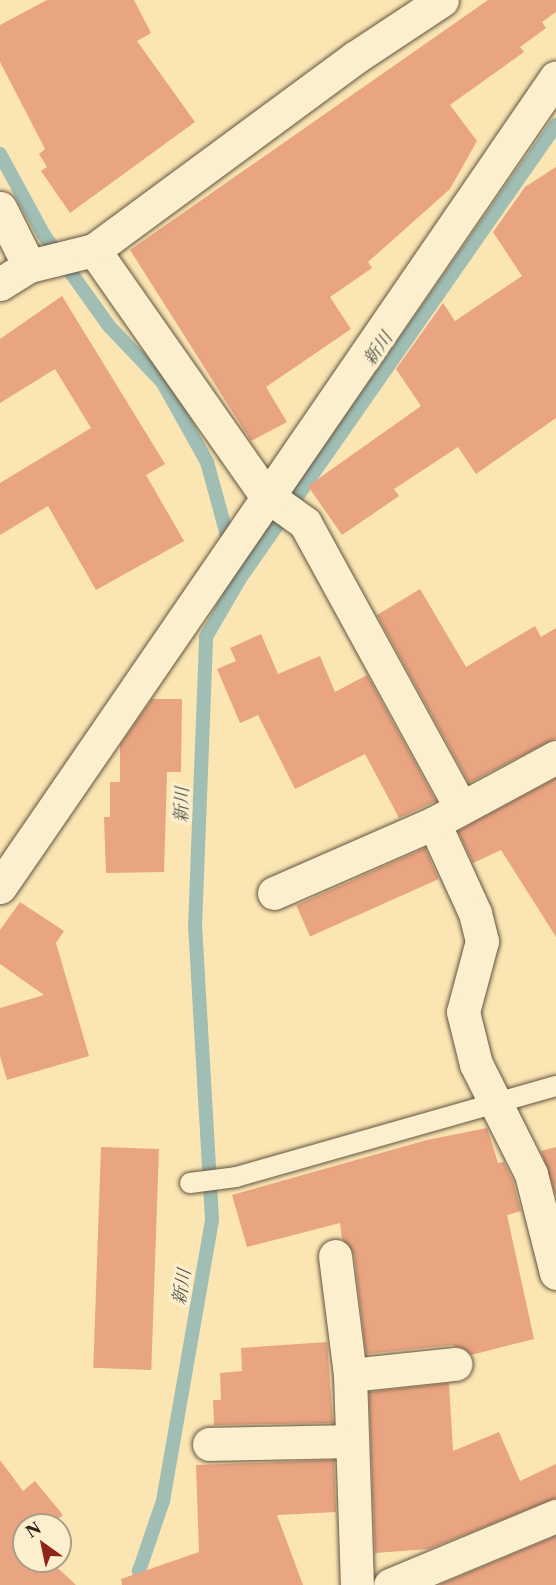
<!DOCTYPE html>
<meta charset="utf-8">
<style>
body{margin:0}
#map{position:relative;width:556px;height:1585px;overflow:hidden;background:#fbe6b3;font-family:"Libre Caslon Text","Noto Serif JP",serif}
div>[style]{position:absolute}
.stream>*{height:14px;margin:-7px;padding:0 7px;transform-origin:7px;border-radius:7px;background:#a0beb4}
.building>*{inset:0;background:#e9a481;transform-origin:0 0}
.roads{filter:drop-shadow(0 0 2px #635440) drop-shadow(0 0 2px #635440)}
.lane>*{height:20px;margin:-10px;padding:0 10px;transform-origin:10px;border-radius:10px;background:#fcefce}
.street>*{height:33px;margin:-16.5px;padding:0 16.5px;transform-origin:16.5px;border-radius:16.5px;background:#fcefce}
span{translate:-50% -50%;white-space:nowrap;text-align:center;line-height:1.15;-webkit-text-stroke:6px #fcefce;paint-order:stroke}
.water-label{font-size:18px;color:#525248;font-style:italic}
.north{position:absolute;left:12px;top:1513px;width:60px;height:60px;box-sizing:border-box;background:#fcefce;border:2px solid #aa9e86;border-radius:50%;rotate:327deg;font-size:16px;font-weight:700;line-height:24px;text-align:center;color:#30241a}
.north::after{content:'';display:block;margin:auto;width:21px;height:27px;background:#8f2418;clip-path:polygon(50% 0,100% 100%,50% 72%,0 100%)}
</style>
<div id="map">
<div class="stream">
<i style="left:0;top:154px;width:92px;rotate:61.5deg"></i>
<i style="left:44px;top:235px;width:112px;rotate:54.5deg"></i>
<i style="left:109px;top:326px;width:79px;rotate:46.5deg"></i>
<i style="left:163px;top:383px;width:90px;rotate:60.9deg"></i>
<i style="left:207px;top:462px;width:87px;rotate:74.7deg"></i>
<i style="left:143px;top:1585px;width:15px;rotate:-106deg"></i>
<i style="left:139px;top:1571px;width:74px;rotate:-71.1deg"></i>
<i style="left:163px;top:1501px;width:286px;rotate:-80.1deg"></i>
<i style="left:212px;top:1219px;width:292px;rotate:-93.3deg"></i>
<i style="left:195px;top:927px;width:290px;rotate:-87.8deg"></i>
<i style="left:206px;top:637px;width:66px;rotate:-59.9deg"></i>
<i style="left:239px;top:580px;width:555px;rotate:-55.13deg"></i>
</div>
<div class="building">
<i style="clip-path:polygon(47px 0,134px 0,151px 33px,137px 41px,195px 122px,70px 213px,41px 171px,47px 167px,39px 154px,45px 149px,0 62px,0 25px)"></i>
<i style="clip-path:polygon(488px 0,556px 0,556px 12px,542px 22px,546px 28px,520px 47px,524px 52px,450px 105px,477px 141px,450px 189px,368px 262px,372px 268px,330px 297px,351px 329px,266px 387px,287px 422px,251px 441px,130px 250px)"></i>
<i style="clip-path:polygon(556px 167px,556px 418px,476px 474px,458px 447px,394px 489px,399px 496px,342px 535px,308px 486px,421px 406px,396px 369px,443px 303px,455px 321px,522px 276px,493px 232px,525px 187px)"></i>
<i style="clip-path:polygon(62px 296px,165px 464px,146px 475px,184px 541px,96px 590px,48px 506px,0 535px,0 483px,91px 428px,55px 369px,0 403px,0 339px)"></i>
<i style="clip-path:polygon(420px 589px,466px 667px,535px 626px,541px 637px,556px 628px,556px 738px,469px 783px,377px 615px)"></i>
<i style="clip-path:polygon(261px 634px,278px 674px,320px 656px,335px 692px,367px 675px,436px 801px,399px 818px,365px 754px,295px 789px,258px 715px,240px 723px,217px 669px,236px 661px,230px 648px)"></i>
<i style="clip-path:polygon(152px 699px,182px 699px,181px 772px,167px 772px,164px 872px,106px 873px,104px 817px,110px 817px,110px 782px,120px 782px,120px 745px)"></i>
<i style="clip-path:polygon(556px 778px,556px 937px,501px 850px,473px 863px,458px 831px)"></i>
<i style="left:425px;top:848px;width:34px;height:141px;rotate:66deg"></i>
<i style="clip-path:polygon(20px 902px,64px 931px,56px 943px,89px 1056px,7px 1080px,0 1056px,0 1008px,44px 995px,0 964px,0 930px)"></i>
<i style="clip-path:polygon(487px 1128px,498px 1163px,504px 1162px,513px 1181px,521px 1211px,507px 1215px,534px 1339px,471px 1355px,453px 1345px,366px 1354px,354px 1254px,342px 1239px,340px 1223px,247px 1247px,232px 1195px,427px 1140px)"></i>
<i style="left:101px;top:1147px;width:58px;height:221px;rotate:2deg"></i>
<i style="clip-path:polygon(556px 1147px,556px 1196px,541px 1151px)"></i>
<i style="clip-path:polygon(327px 1342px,333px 1423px,214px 1425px,213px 1400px,221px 1400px,220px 1373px,242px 1371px,241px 1348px)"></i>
<i style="clip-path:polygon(449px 1383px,453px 1451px,499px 1432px,520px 1481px,556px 1464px,556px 1498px,429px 1549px,375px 1553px,369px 1392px)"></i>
<i style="clip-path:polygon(0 1460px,23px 1491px,35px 1481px,63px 1515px,51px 1525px,24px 1525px,24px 1561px,50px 1561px,76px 1585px,0 1585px)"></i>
<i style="clip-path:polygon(334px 1460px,336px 1512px,277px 1515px,303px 1585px,122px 1585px,121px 1579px,199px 1552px,196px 1465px)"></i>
<i style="clip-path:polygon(556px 1536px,556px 1585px,439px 1585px)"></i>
</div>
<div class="roads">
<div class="lane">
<i style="left:190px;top:1183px;width:46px;rotate:-7.4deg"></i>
<i style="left:236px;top:1177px;width:333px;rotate:-15.9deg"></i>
</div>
<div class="street">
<i style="left:0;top:208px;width:65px;rotate:63.4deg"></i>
<i style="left:94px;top:250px;width:298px;rotate:55deg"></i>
<i style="left:265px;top:494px;width:49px;rotate:35.9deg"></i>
<i style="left:305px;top:523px;width:325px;rotate:61.3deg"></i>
<i style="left:0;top:284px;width:34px;rotate:-32deg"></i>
<i style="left:29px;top:266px;width:67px;rotate:-13.8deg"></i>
<i style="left:94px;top:250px;width:325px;rotate:-36.4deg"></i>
<i style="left:356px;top:57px;width:103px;rotate:-33.5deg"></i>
<i style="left:434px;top:823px;width:99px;rotate:65.5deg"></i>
<i style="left:475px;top:913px;width:29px;rotate:76deg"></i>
<i style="left:482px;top:941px;width:73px;rotate:105deg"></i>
<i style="left:463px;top:1012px;width:54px;rotate:76deg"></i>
<i style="left:476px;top:1064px;width:123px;rotate:63.4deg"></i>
<i style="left:531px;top:1174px;width:102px;rotate:75.8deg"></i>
<i style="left:0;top:887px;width:982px;rotate:-55.53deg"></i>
<i style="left:274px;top:893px;width:175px;rotate:-23.6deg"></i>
<i style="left:434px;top:823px;width:139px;rotate:-28.4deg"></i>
<i style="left:335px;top:1256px;width:120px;rotate:82.8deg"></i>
<i style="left:350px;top:1375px;width:210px;rotate:88.1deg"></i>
<i style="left:350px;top:1375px;width:106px;rotate:-6deg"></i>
<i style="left:209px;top:1444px;width:143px;rotate:-1.2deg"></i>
<i style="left:390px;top:1585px;width:180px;rotate:-22.6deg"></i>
</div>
</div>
<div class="water-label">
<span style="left:378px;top:349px;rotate:-55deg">新川</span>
<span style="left:182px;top:805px;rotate:-88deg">新川</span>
<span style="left:182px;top:1287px;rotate:-80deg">新川</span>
</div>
<div class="north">N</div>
</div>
